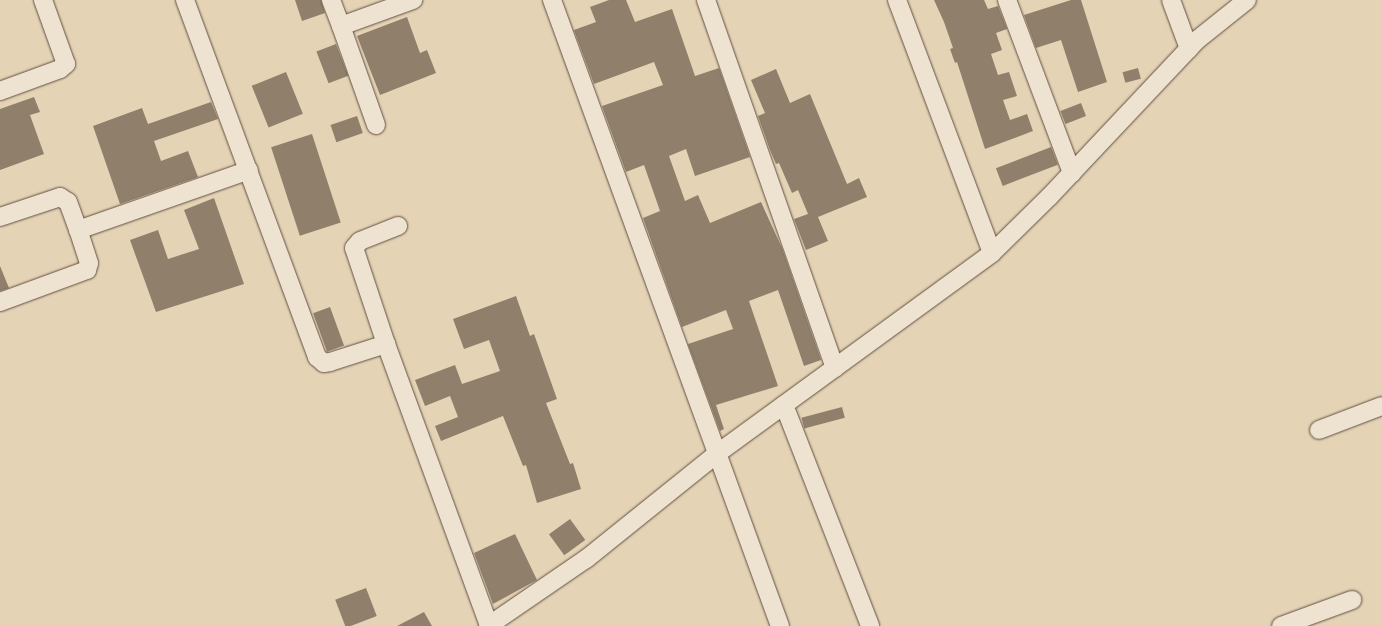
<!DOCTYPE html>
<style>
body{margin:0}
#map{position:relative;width:1382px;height:626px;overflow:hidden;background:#e5d3b6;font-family:Alegreya,serif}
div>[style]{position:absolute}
.building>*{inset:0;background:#907f6b;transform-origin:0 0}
.roads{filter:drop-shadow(0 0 1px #604f40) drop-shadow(0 0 1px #604f40)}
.minor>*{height:18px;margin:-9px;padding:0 9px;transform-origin:9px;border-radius:9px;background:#eee2d0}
span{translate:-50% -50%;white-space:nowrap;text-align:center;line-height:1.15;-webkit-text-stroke:3px #eee2d0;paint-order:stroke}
</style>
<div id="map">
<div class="building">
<i style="clip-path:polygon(295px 0,321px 0,325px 13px,302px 21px)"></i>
<i style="clip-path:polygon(609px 0,626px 0,635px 22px,672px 9px,695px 76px,719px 68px,750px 157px,695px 176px,686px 149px,669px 156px,685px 201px,698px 195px,710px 223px,761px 202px,782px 248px,821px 360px,804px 366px,778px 290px,749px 301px,778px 386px,716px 405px,724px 429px,720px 431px,688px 344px,733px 329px,726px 310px,682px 327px,643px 218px,660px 211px,644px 165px,626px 172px,602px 106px,663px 85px,654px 62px,594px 84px,574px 30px,596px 22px,590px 7px)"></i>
<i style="clip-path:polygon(934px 0,984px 0,988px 9px,998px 6px,1007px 29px,996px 33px,1002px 50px,991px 54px,998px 75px,1009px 72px,1017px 96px,1003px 100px,1010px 120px,1027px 114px,1033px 131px,985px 149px,957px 62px,955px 63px,950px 49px,953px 48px,944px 22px)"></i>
<i style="clip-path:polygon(1071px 0,1081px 0,1107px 82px,1078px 92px,1061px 40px,1036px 48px,1024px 15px)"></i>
<i style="clip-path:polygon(407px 17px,420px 53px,427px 50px,436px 73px,380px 95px,357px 36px)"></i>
<i style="left:336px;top:44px;width:34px;height:21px;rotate:69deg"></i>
<i style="left:1138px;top:68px;width:11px;height:16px;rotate:75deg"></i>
<i style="clip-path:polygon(776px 69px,790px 103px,810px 94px,847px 184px,859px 178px,867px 197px,818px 217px,828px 241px,806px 250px,794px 219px,808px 214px,798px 190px,792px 193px,779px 163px,776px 164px,770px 150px,758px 116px,765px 113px,751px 80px)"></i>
<i style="left:286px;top:72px;width:45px;height:37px;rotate:68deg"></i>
<i style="clip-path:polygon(34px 97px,40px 112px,30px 115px,44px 154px,0 170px,0 109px)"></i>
<i style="clip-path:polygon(211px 102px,218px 119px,154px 141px,161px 161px,188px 151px,198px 177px,120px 204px,93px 126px,142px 108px,148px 124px)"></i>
<i style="left:1081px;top:103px;width:14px;height:22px;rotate:69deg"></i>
<i style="left:357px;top:116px;width:18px;height:28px;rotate:71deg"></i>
<i style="left:312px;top:134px;width:93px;height:43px;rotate:72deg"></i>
<i style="left:1051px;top:147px;width:19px;height:59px;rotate:69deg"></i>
<i style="clip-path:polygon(214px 198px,244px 284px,156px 312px,130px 240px,158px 230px,168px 259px,199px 249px,184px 210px)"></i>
<i style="clip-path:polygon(0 266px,9px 288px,0 291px)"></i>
<i style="clip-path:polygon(516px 296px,530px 336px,534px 334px,557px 399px,546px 403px,570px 464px,573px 463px,581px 489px,537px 503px,526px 465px,523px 466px,503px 416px,441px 441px,435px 426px,458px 417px,450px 396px,425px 406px,415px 380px,455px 365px,462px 384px,500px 371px,489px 340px,464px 349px,453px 319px)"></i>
<i style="left:330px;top:307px;width:41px;height:18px;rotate:70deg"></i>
<i style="left:842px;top:407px;width:11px;height:42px;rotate:75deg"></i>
<i style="left:570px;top:519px;width:26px;height:26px;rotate:54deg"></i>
<i style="clip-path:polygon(515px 534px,537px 580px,493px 604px,474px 553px)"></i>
<i style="left:366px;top:588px;width:30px;height:33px;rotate:69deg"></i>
<i style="clip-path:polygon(424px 612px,432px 626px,397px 626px)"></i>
</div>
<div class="roads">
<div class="minor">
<i style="left:185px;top:0;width:381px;rotate:69.7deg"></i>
<i style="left:317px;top:357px;width:9px;rotate:41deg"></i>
<i style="left:324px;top:363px;width:6px;rotate:-9deg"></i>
<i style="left:330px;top:362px;width:59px;rotate:-17.8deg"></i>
<i style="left:386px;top:344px;width:299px;rotate:69.9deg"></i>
<i style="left:331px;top:0;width:28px;rotate:69deg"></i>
<i style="left:341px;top:26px;width:77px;rotate:-19.9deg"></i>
<i style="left:552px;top:0;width:666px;rotate:69.99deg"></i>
<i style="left:706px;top:0;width:390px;rotate:70.7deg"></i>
<i style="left:897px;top:0;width:270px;rotate:69.4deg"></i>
<i style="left:1007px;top:0;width:185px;rotate:69.4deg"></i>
<i style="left:1171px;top:0;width:52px;rotate:69.8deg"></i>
<i style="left:341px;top:26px;width:105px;rotate:70.5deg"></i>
<i style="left:0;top:91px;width:64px;rotate:-20.1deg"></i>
<i style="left:60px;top:69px;width:8px;rotate:-40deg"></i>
<i style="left:66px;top:64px;width:68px;rotate:-109.8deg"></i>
<i style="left:0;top:217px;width:63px;rotate:-18.4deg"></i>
<i style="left:60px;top:197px;width:9px;rotate:32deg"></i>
<i style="left:68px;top:202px;width:30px;rotate:70deg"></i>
<i style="left:78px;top:230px;width:181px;rotate:-19.3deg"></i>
<i style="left:0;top:302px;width:93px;rotate:-20.2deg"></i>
<i style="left:87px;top:270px;width:7px;rotate:-74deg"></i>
<i style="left:89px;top:263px;width:35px;rotate:-108deg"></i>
<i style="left:386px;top:344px;width:101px;rotate:-108.4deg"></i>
<i style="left:354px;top:248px;width:9px;rotate:-49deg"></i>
<i style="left:360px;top:241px;width:41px;rotate:-21.5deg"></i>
<i style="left:784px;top:405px;width:237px;rotate:68.7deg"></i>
<i style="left:1319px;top:430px;width:67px;rotate:-20.9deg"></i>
<i style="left:488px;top:626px;width:119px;rotate:-34.4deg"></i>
<i style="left:586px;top:559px;width:169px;rotate:-38.8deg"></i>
<i style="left:718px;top:453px;width:339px;rotate:-36.1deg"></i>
<i style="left:992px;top:253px;width:80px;rotate:-44.5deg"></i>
<i style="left:1049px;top:197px;width:216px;rotate:-46.7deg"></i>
<i style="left:1197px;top:40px;width:64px;rotate:-38.7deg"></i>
<i style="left:1281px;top:626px;width:76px;rotate:-20.1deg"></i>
</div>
</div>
</div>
